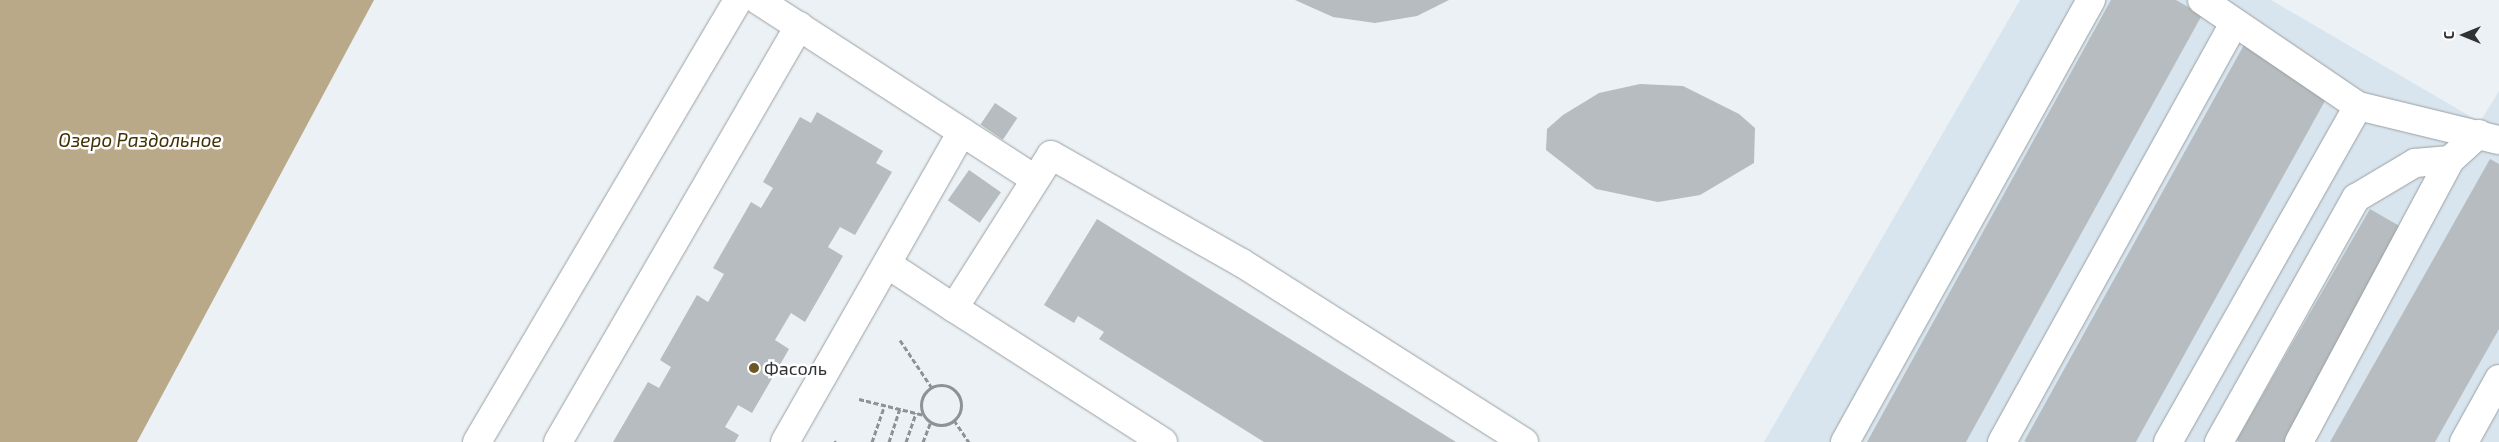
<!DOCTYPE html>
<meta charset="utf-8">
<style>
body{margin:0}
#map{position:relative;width:2499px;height:442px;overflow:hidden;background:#ebf1f4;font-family:"Exo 2",sans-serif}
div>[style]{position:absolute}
.built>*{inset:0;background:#d9e5ee}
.water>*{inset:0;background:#b9a989}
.building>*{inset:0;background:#b6bcbf;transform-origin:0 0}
.path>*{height:3px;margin-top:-1.5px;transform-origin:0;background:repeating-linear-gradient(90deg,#8d9294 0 5px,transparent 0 7.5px)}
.path>.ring{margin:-1.5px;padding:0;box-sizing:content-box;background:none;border:3px solid #8d9294;border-radius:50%}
.roads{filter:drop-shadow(0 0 1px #9aa0a3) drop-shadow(0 0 1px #9aa0a3)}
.minor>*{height:28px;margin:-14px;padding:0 14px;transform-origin:14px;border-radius:14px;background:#fff}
.dots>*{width:14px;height:14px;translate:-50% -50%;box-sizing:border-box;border:2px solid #fff;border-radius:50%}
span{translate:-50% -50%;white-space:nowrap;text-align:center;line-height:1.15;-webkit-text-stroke:5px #fff;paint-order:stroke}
.poi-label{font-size:18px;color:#303334}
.left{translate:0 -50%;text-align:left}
.water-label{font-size:19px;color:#423005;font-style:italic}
.north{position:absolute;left:2439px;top:10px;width:50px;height:50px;-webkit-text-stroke:4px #fff;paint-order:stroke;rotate:270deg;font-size:14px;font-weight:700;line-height:20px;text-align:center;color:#303334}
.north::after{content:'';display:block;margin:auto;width:18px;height:22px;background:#303334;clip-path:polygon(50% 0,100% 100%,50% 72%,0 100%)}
</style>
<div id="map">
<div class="built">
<i style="clip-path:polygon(2020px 0,2271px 0,2480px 122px,2499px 91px,2499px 442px,1764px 442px)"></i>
</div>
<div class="water">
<i style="clip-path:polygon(0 0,374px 0,137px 442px,0 442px)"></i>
</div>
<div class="building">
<i style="clip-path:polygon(1295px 0,1449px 0,1417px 16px,1375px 23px,1333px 17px)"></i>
<i style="clip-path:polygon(2111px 0,2176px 0,2202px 15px,1966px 442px,1867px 442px)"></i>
<i style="left:2245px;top:43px;width:98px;height:455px;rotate:29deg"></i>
<i style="clip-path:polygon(1640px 84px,1683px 86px,1739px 114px,1755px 128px,1754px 163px,1700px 195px,1658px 202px,1596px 189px,1546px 150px,1547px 129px,1563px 115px,1599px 93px)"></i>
<i style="left:995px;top:103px;width:27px;height:26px;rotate:34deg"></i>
<i style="clip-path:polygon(817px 112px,883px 151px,876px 163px,892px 172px,855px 235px,840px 227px,828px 247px,843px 256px,805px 322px,791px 313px,775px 340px,789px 349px,752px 413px,738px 405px,725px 427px,739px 435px,735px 442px,613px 442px,648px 382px,659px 388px,671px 367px,660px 360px,697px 295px,708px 302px,724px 274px,713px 268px,751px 202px,761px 208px,773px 188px,763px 182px,800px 117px,811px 123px)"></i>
<i style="clip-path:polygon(2490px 159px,2499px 164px,2499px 329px,2435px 442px,2330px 442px)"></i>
<i style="left:969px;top:170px;width:39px;height:37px;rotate:35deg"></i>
<i style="left:2370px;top:209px;width:43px;height:267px;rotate:30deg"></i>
<i style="clip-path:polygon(1097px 219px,1456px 442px,1264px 442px,1099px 339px,1104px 332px,1078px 316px,1074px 323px,1044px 305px)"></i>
</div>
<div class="path">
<i style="left:900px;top:340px;width:58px;rotate:56.3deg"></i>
<i class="ring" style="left:921px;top:385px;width:37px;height:37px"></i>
<i style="left:859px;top:399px;width:67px;rotate:13.8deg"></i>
<i style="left:954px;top:420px;width:27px;rotate:56deg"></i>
<i style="left:834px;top:441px;width:2px;rotate:27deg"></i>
<i style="left:872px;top:442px;width:39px;rotate:-71deg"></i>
<i style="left:889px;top:442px;width:35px;rotate:-72deg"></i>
<i style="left:906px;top:442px;width:31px;rotate:-71deg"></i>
<i style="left:923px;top:442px;width:22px;rotate:-69deg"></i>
</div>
<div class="roads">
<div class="minor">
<i style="left:758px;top:0;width:328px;rotate:32.9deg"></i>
<i style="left:2202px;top:0;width:189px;rotate:34.2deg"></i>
<i style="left:2358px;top:106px;width:145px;rotate:13.6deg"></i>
<i style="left:887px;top:264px;width:80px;rotate:33.3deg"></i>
<i style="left:477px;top:442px;width:513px;rotate:-59.44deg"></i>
<i style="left:558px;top:442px;width:481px;rotate:-59.9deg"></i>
<i style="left:785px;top:442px;width:357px;rotate:-60.3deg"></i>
<i style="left:1163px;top:442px;width:248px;rotate:-147.3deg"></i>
<i style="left:954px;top:308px;width:181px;rotate:-57.6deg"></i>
<i style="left:1051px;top:155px;width:219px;rotate:29.5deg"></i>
<i style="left:1242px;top:263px;width:334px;rotate:32.4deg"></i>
<i style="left:1845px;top:442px;width:506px;rotate:-60.9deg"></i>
<i style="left:2002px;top:442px;width:477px;rotate:-61deg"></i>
<i style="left:2168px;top:442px;width:386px;rotate:-60.5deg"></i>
<i style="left:2219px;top:442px;width:280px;rotate:-60.7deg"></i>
<i style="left:2356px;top:198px;width:69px;rotate:-30.7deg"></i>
<i style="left:2415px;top:163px;width:35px;rotate:-5deg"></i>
<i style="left:2450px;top:160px;width:39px;rotate:-42deg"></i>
<i style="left:2299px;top:442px;width:320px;rotate:-61.8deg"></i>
<i style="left:2464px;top:442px;width:72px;rotate:-60.9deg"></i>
</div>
</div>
<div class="dots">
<i style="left:754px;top:368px;background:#6c5625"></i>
</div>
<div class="poi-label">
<span class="left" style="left:764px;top:368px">Фасоль</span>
</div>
<div class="water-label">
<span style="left:140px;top:140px">Озеро Раздольное</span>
</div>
<div class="north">С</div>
</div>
